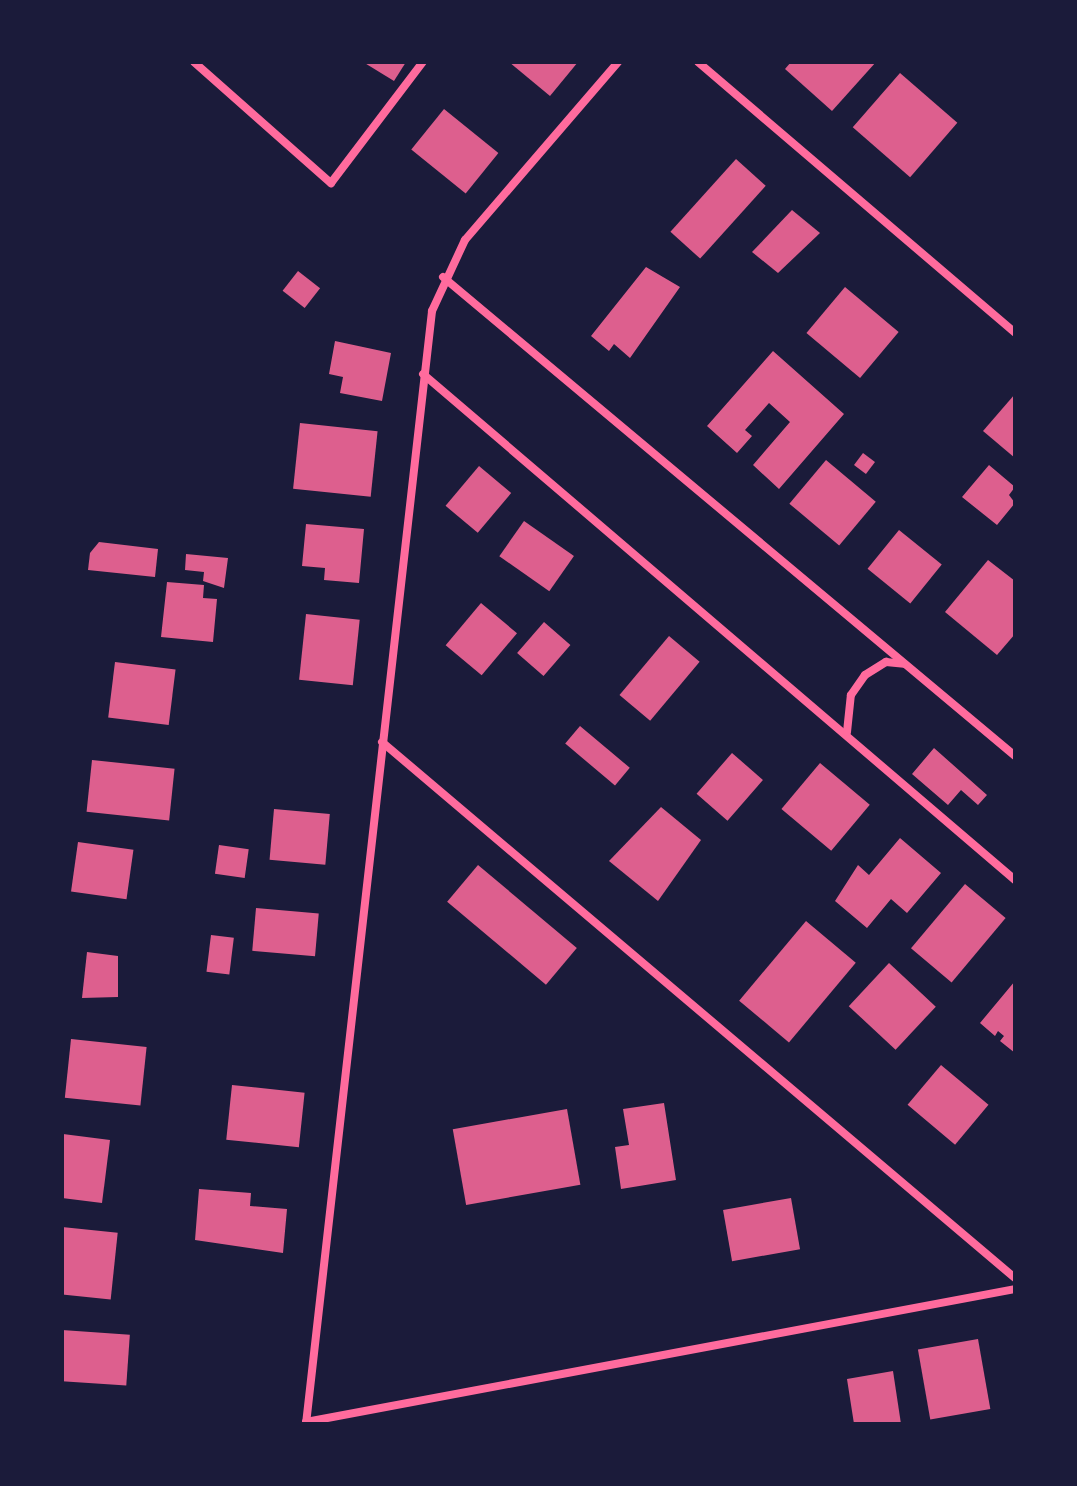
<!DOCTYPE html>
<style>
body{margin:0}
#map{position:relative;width:1077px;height:1486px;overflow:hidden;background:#1b1b3a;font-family:"PT Sans Narrow",sans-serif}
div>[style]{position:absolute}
.building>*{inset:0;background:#dd5f8e;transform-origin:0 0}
.minor>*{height:8px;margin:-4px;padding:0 4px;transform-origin:4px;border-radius:4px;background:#ff6b9d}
span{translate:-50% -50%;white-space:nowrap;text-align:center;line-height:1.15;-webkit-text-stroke:6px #1b1b3a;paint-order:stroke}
.frame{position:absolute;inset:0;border:64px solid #1b1b3a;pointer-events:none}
</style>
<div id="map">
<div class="building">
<i style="clip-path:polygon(363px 62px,406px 62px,394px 81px)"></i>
<i style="clip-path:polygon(509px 62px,578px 62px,550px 96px)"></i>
<i style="clip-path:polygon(791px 62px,876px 62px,832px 111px,785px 69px)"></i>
<i style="left:900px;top:73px;width:76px;height:72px;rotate:41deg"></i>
<i style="left:444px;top:109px;width:70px;height:52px;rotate:39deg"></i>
<i style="left:736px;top:159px;width:40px;height:98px;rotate:42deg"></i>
<i style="clip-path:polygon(792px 210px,820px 233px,778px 273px,752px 252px)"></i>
<i style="clip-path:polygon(646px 267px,680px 287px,630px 358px,614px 344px,609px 351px,591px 336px)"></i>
<i style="left:298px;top:271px;width:28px;height:25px;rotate:38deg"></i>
<i style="left:845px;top:287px;width:70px;height:60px;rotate:40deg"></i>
<i style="clip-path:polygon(335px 341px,391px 353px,382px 401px,340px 393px,343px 377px,329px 374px)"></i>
<i style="clip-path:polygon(773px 351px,844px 414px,779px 489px,753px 465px,790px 422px,769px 403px,745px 430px,752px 436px,737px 453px,707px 426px)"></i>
<i style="clip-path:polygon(1015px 394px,1015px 458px,983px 431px)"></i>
<i style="left:300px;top:423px;width:78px;height:66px;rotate:6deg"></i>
<i style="left:863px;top:453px;width:15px;height:15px;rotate:37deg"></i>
<i style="left:826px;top:460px;width:65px;height:57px;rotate:40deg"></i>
<i style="clip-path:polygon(989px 465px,1015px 487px,1009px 495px,1015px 503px,997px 525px,962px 497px)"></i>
<i style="left:479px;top:466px;width:42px;height:52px;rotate:40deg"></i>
<i style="left:524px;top:521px;width:61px;height:43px;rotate:35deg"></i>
<i style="clip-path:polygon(306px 524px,364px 529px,359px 583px,324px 580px,325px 568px,302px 566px)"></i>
<i style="left:899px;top:530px;width:55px;height:50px;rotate:39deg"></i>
<i style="clip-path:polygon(99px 542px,158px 549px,155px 577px,88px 570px,90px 553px)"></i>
<i style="clip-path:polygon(186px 554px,228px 558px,224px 588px,203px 581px,204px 572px,185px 570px)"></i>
<i style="clip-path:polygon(988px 560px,1015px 581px,1015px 634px,997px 655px,945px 612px)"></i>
<i style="clip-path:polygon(167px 582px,204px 585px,203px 598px,217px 599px,213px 642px,161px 637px)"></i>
<i style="left:481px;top:603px;width:47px;height:55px;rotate:40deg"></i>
<i style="left:306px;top:614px;width:54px;height:66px;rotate:6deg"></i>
<i style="left:544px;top:622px;width:35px;height:41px;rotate:41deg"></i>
<i style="left:669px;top:636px;width:40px;height:77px;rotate:40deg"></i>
<i style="left:115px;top:662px;width:61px;height:56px;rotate:7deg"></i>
<i style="left:580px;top:726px;width:65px;height:23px;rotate:40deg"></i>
<i style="clip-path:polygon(934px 748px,987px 795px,978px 805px,961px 790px,948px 805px,912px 774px)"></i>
<i style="left:732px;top:753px;width:41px;height:54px;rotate:41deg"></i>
<i style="left:92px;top:760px;width:83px;height:52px;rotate:6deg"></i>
<i style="left:820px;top:763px;width:65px;height:60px;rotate:40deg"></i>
<i style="clip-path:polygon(661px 807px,701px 840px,658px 901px,609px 861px)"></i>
<i style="left:274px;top:809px;width:56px;height:51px;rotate:5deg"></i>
<i style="clip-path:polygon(900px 838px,941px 873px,907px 913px,891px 899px,867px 928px,835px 901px,858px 865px,869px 875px)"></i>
<i style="left:78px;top:842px;width:56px;height:50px;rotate:8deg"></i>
<i style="left:219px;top:845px;width:30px;height:29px;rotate:8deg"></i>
<i style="left:478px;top:865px;width:129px;height:48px;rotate:40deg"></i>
<i style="left:965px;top:884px;width:53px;height:84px;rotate:40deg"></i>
<i style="left:256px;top:908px;width:63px;height:43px;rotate:5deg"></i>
<i style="left:806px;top:921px;width:65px;height:104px;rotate:40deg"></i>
<i style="left:211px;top:935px;width:23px;height:37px;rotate:7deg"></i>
<i style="clip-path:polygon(87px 952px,118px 956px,118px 997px,82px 998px)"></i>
<i style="left:889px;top:963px;width:64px;height:59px;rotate:43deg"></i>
<i style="clip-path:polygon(1015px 981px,1015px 1053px,1000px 1041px,1004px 1036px,998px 1031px,995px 1036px,980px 1023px)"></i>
<i style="left:71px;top:1039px;width:76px;height:59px;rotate:6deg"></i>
<i style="left:941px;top:1065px;width:62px;height:52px;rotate:40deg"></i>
<i style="left:232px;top:1085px;width:73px;height:55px;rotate:6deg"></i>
<i style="clip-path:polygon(664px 1103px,676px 1180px,621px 1189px,615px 1147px,629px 1145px,623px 1109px)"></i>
<i style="left:567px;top:1109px;width:77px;height:116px;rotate:80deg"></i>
<i style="clip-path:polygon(63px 1134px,110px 1140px,102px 1203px,62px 1198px)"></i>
<i style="clip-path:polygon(199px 1189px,251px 1193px,250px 1206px,287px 1209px,283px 1253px,195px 1240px)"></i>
<i style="left:791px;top:1198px;width:52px;height:69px;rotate:80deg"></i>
<i style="left:62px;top:1227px;width:56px;height:67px;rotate:6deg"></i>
<i style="left:62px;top:1330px;width:68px;height:51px;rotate:4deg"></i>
<i style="left:978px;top:1339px;width:71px;height:61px;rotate:80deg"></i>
<i style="clip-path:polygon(893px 1371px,901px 1424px,854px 1424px,847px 1379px)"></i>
</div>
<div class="minor">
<i style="left:194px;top:62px;width:183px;rotate:41.5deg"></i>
<i style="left:331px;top:183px;width:152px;rotate:-52.8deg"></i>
<i style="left:698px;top:62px;width:417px;rotate:40.5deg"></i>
<i style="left:443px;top:277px;width:746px;rotate:39.94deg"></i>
<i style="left:423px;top:374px;width:779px;rotate:40.52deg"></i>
<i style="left:847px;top:732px;width:37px;rotate:-84deg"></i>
<i style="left:851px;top:695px;width:24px;rotate:-55deg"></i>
<i style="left:865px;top:675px;width:25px;rotate:-32deg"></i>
<i style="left:886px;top:662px;width:18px;rotate:6deg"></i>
<i style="left:382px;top:742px;width:829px;rotate:40.26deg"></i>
<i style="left:306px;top:1422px;width:721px;rotate:-10.62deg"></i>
<i style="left:306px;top:1424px;width:1120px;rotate:-83.54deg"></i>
<i style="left:432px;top:311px;width:78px;rotate:-65.1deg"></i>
<i style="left:465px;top:240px;width:235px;rotate:-49.3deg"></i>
</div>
<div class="frame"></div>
</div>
